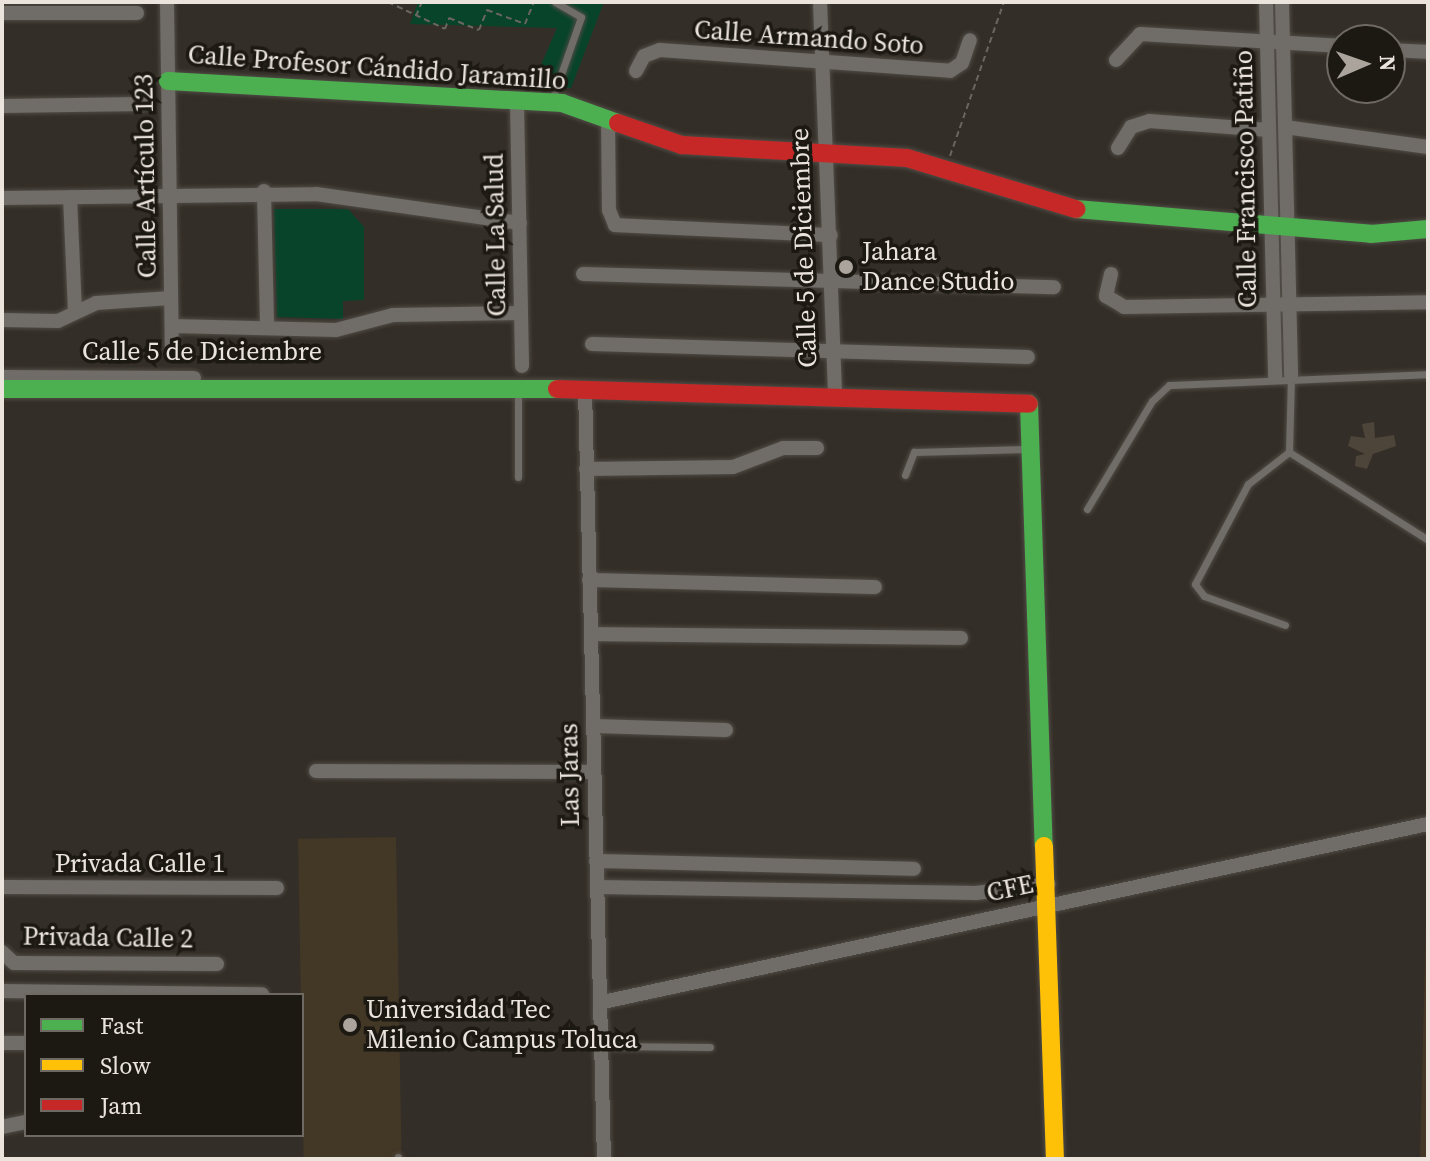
<!DOCTYPE html>
<meta charset="utf-8">
<style>
body{margin:0}
#map{position:relative;width:1430px;height:1161px;overflow:hidden;background:#332e27;font-family:"Source Serif 4",serif}
div>[style]{position:absolute}
.built>*{inset:0;background:#433726;transform-origin:0 0}
.green>*{inset:0;background:#07442a}
.building>*{inset:0;background:#4e453a}
.path>*{height:2px;margin-top:-1px;transform-origin:0;background:repeating-linear-gradient(90deg,#696560 0 6px,transparent 0 10px)}
.roads{filter:drop-shadow(0 0 2px #504c45) drop-shadow(0 0 2px #504c45)}
.lane>*{height:7px;margin:-3.5px;padding:0 3.5px;transform-origin:3.5px;border-radius:3.5px;background:#706c67}
.street>*{height:14px;margin:-7px;padding:0 7px;transform-origin:7px;border-radius:7px;background:#706c67}
.fast>*{height:18px;margin:-9px;padding:0 9px;transform-origin:9px;border-radius:9px;background:#4caf50}
.slow>*{height:18px;margin:-9px;padding:0 9px;transform-origin:9px;border-radius:9px;background:#ffc107}
.jam>*{height:18px;margin:-9px;padding:0 9px;transform-origin:9px;border-radius:9px;background:#c62828}
.dots>*{width:22px;height:22px;translate:-50% -50%;box-sizing:border-box;border:4px solid #1c1812;border-radius:50%}
span{translate:-50% -50%;white-space:nowrap;text-align:center;line-height:1.15;-webkit-text-stroke:7px #1c1812;paint-order:stroke}
.street-label{font-size:26px;color:#eae4dc}
.poi-label{font-size:26px;color:#eae4dc}
.left{translate:0 -50%;text-align:left}
.frame{position:absolute;inset:0;border:4px solid #eae4dc;pointer-events:none}
.legend{position:absolute;left:24px;top:993px;width:280px;height:144px;box-sizing:border-box;background:#1c1812;border:2px solid #6e6a63;margin:0;padding:10px 14px;list-style:none;font-size:24px;color:#eae4dc}
.legend li{display:flex;align-items:center;gap:16px;height:40px}
.legend b{width:40px;border:2px solid #6e6a63}
.north{position:absolute;left:1326px;top:24px;width:80px;height:80px;box-sizing:border-box;background:#1c1812;border:2px solid #6e6a63;border-radius:50%;rotate:88deg;font-size:22px;font-weight:700;line-height:32px;text-align:center;color:#eae4dc}
.north::after{content:'';display:block;margin:auto;width:28px;height:36px;background:#aaa49d;clip-path:polygon(50% 0,100% 100%,50% 72%,0 100%)}
</style>
<div id="map">
<div class="built">
<i style="left:396px;top:837px;width:322px;height:98px;rotate:89deg"></i>
<i style="clip-path:polygon(1428px 841px,1428px 1159px,1415px 1159px,1420px 1157px)"></i>
</div>
<div class="green">
<i style="clip-path:polygon(418px 2px,604px 2px,571px 88px,531px 88px,557px 28px,410px 24px)"></i>
<i style="clip-path:polygon(274px 209px,348px 209px,364px 227px,364px 300px,343px 301px,343px 319px,277px 317px)"></i>
</div>
<div class="building">
<i style="clip-path:polygon(1374px 422px,1375px 438px,1394px 435px,1396px 446px,1373px 454px,1367px 469px,1355px 466px,1356px 456px,1365px 454px,1348px 446px,1351px 436px,1365px 438px,1362px 424px)"></i>
</div>
<div class="path">
<i style="left:388px;top:2px;width:63px;rotate:25.3deg"></i>
<i style="left:445px;top:29px;width:12px;rotate:-70deg"></i>
<i style="left:449px;top:18px;width:32px;rotate:22deg"></i>
<i style="left:479px;top:30px;width:22px;rotate:-68deg"></i>
<i style="left:487px;top:10px;width:40px;rotate:20.2deg"></i>
<i style="left:525px;top:24px;width:24px;rotate:-68deg"></i>
<i style="left:416px;top:16px;width:15px;rotate:-67deg"></i>
<i style="left:950px;top:156px;width:163px;rotate:-70.7deg"></i>
</div>
<div class="roads">
<div class="lane">
<i style="left:552px;top:100px;width:88px;rotate:-70.7deg"></i>
<i style="left:581px;top:17px;width:30px;rotate:-150deg"></i>
<i style="left:1291px;top:376px;width:76px;rotate:91.5deg"></i>
<i style="left:1289px;top:452px;width:165px;rotate:32.3deg"></i>
<i style="left:518px;top:390px;width:87px;rotate:90deg"></i>
<i style="left:905px;top:475px;width:25px;rotate:-69deg"></i>
<i style="left:914px;top:452px;width:113px;rotate:-1.5deg"></i>
<i style="left:1087px;top:509px;width:126px;rotate:-59deg"></i>
<i style="left:1152px;top:401px;width:23px;rotate:-43deg"></i>
<i style="left:1169px;top:385px;width:259px;rotate:-2.4deg"></i>
<i style="left:1285px;top:625px;width:86px;rotate:-160.3deg"></i>
<i style="left:1204px;top:596px;width:15px;rotate:-127deg"></i>
<i style="left:1195px;top:584px;width:113px;rotate:-62.1deg"></i>
<i style="left:1248px;top:484px;width:52px;rotate:-38deg"></i>
<i style="left:604px;top:1046px;width:106px;rotate:0.5deg"></i>
<i style="left:398px;top:1157px;width:2px;rotate:90deg"></i>
</div>
<div class="street">
<i style="left:167px;top:2px;width:347px;rotate:89.2deg"></i>
<i style="left:820px;top:2px;width:392px;rotate:87.8deg"></i>
<i style="left:1266px;top:2px;width:375px;rotate:88.6deg"></i>
<i style="left:1282px;top:2px;width:374px;rotate:88.6deg"></i>
<i style="left:2px;top:13px;width:135px"></i>
<i style="left:1390px;top:50px;width:38px;rotate:3deg"></i>
<i style="left:1116px;top:60px;width:35px;rotate:-47deg"></i>
<i style="left:1140px;top:34px;width:202px;rotate:3.4deg"></i>
<i style="left:636px;top:71px;width:17px;rotate:-62deg"></i>
<i style="left:644px;top:56px;width:17px;rotate:-21deg"></i>
<i style="left:660px;top:50px;width:291px;rotate:4.1deg"></i>
<i style="left:950px;top:71px;width:14px;rotate:-34deg"></i>
<i style="left:962px;top:63px;width:24px;rotate:-71deg"></i>
<i style="left:517px;top:103px;width:263px;rotate:88.9deg"></i>
<i style="left:2px;top:106px;width:141px;rotate:-0.8deg"></i>
<i style="left:608px;top:118px;width:92px;rotate:89.4deg"></i>
<i style="left:609px;top:210px;width:16px;rotate:68deg"></i>
<i style="left:615px;top:225px;width:216px;rotate:2.7deg"></i>
<i style="left:1285px;top:127px;width:144px;rotate:8deg"></i>
<i style="left:1118px;top:148px;width:25px;rotate:-58deg"></i>
<i style="left:1131px;top:127px;width:19px;rotate:-18deg"></i>
<i style="left:1149px;top:121px;width:120px;rotate:4.3deg"></i>
<i style="left:264px;top:191px;width:137px;rotate:88.7deg"></i>
<i style="left:70px;top:197px;width:114px;rotate:87.5deg"></i>
<i style="left:2px;top:198px;width:314px;rotate:-0.7deg"></i>
<i style="left:316px;top:194px;width:206px;rotate:8.1deg"></i>
<i style="left:583px;top:274px;width:471px;rotate:1.6deg"></i>
<i style="left:1111px;top:274px;width:23px;rotate:103deg"></i>
<i style="left:1106px;top:296px;width:21px;rotate:31deg"></i>
<i style="left:1124px;top:307px;width:304px;rotate:-0.9deg"></i>
<i style="left:2px;top:320px;width:56px;rotate:1deg"></i>
<i style="left:58px;top:321px;width:42px;rotate:-25.3deg"></i>
<i style="left:96px;top:303px;width:75px;rotate:-3.8deg"></i>
<i style="left:172px;top:326px;width:164px;rotate:1.4deg"></i>
<i style="left:336px;top:330px;width:59px;rotate:-14.7deg"></i>
<i style="left:393px;top:315px;width:128px;rotate:-0.9deg"></i>
<i style="left:592px;top:344px;width:436px;rotate:1.7deg"></i>
<i style="left:2px;top:377px;width:192px;rotate:0.3deg"></i>
<i style="left:585px;top:389px;width:770px;rotate:88.59deg"></i>
<i style="left:586px;top:469px;width:147px;rotate:-0.8deg"></i>
<i style="left:733px;top:467px;width:53px;rotate:-20.8deg"></i>
<i style="left:783px;top:448px;width:34px"></i>
<i style="left:589px;top:580px;width:286px;rotate:1.4deg"></i>
<i style="left:591px;top:634px;width:370px;rotate:0.6deg"></i>
<i style="left:593px;top:726px;width:133px;rotate:1.7deg"></i>
<i style="left:316px;top:771px;width:277px;rotate:0.2deg"></i>
<i style="left:596px;top:861px;width:318px;rotate:1.4deg"></i>
<i style="left:2px;top:887px;width:275px;rotate:0.2deg"></i>
<i style="left:597px;top:887px;width:379px;rotate:0.9deg"></i>
<i style="left:976px;top:893px;width:73px;rotate:-7.1deg"></i>
<i style="left:2px;top:952px;width:16px;rotate:43deg"></i>
<i style="left:14px;top:963px;width:203px;rotate:0.3deg"></i>
<i style="left:2px;top:991px;width:260px;rotate:0.7deg"></i>
<i style="left:603px;top:1002px;width:844px;rotate:-12.18deg"></i>
<i style="left:2px;top:1043px;width:24px"></i>
<i style="left:2px;top:1127px;width:25px;rotate:-12deg"></i>
</div>
<div class="fast">
<i style="left:168px;top:81px;width:395px;rotate:3.2deg"></i>
<i style="left:562px;top:103px;width:59px;rotate:19.7deg"></i>
<i style="left:1076px;top:209px;width:296px;rotate:4.8deg"></i>
<i style="left:1371px;top:234px;width:57px;rotate:-5deg"></i>
<i style="left:2px;top:389px;width:555px"></i>
<i style="left:1029px;top:404px;width:442px;rotate:88.1deg"></i>
</div>
<div class="slow">
<i style="left:1044px;top:846px;width:313px;rotate:88deg"></i>
</div>
<div class="jam">
<i style="left:618px;top:123px;width:68px;rotate:19deg"></i>
<i style="left:682px;top:145px;width:225px;rotate:3.3deg"></i>
<i style="left:907px;top:158px;width:177px;rotate:16.8deg"></i>
<i style="left:557px;top:389px;width:472px;rotate:1.8deg"></i>
</div>
</div>
<div class="dots">
<i style="left:846px;top:267px;background:#aaa49d"></i>
<i style="left:350px;top:1025px;background:#aaa49d"></i>
</div>
<div class="street-label">
<span style="left:809px;top:38px;rotate:4deg">Calle Armando Soto</span>
<span style="left:377px;top:68px;rotate:4deg">Calle Profesor Cándido Jaramillo</span>
<span style="left:146px;top:176px;rotate:-91deg">Calle Artículo 123</span>
<span style="left:1246px;top:179px;rotate:-91deg">Calle Francisco Patiño</span>
<span style="left:496px;top:235px;rotate:-91deg">Calle La Salud</span>
<span style="left:804px;top:248px;rotate:-92deg">Calle 5 de Diciembre</span>
<span style="left:202px;top:352px">Calle 5 de Diciembre</span>
<span style="left:570px;top:775px;rotate:-91deg">Las Jaras</span>
<span style="left:140px;top:864px">Privada Calle 1</span>
<span style="left:1010px;top:889px;rotate:-12deg">CFE</span>
<span style="left:108px;top:938px;rotate:1deg">Privada Calle 2</span>
</div>
<div class="poi-label">
<span class="left" style="left:862px;top:267px">Jahara<br>Dance Studio</span>
<span class="left" style="left:366px;top:1025px">Universidad Tec<br>Milenio Campus Toluca</span>
</div>
<div class="frame"></div>
<ul class="legend">
<li><b style="height:10px;background:#4caf50"></b>Fast</li>
<li><b style="height:10px;background:#ffc107"></b>Slow</li>
<li><b style="height:10px;background:#c62828"></b>Jam</li>
</ul>
<div class="north">N</div>
</div>
